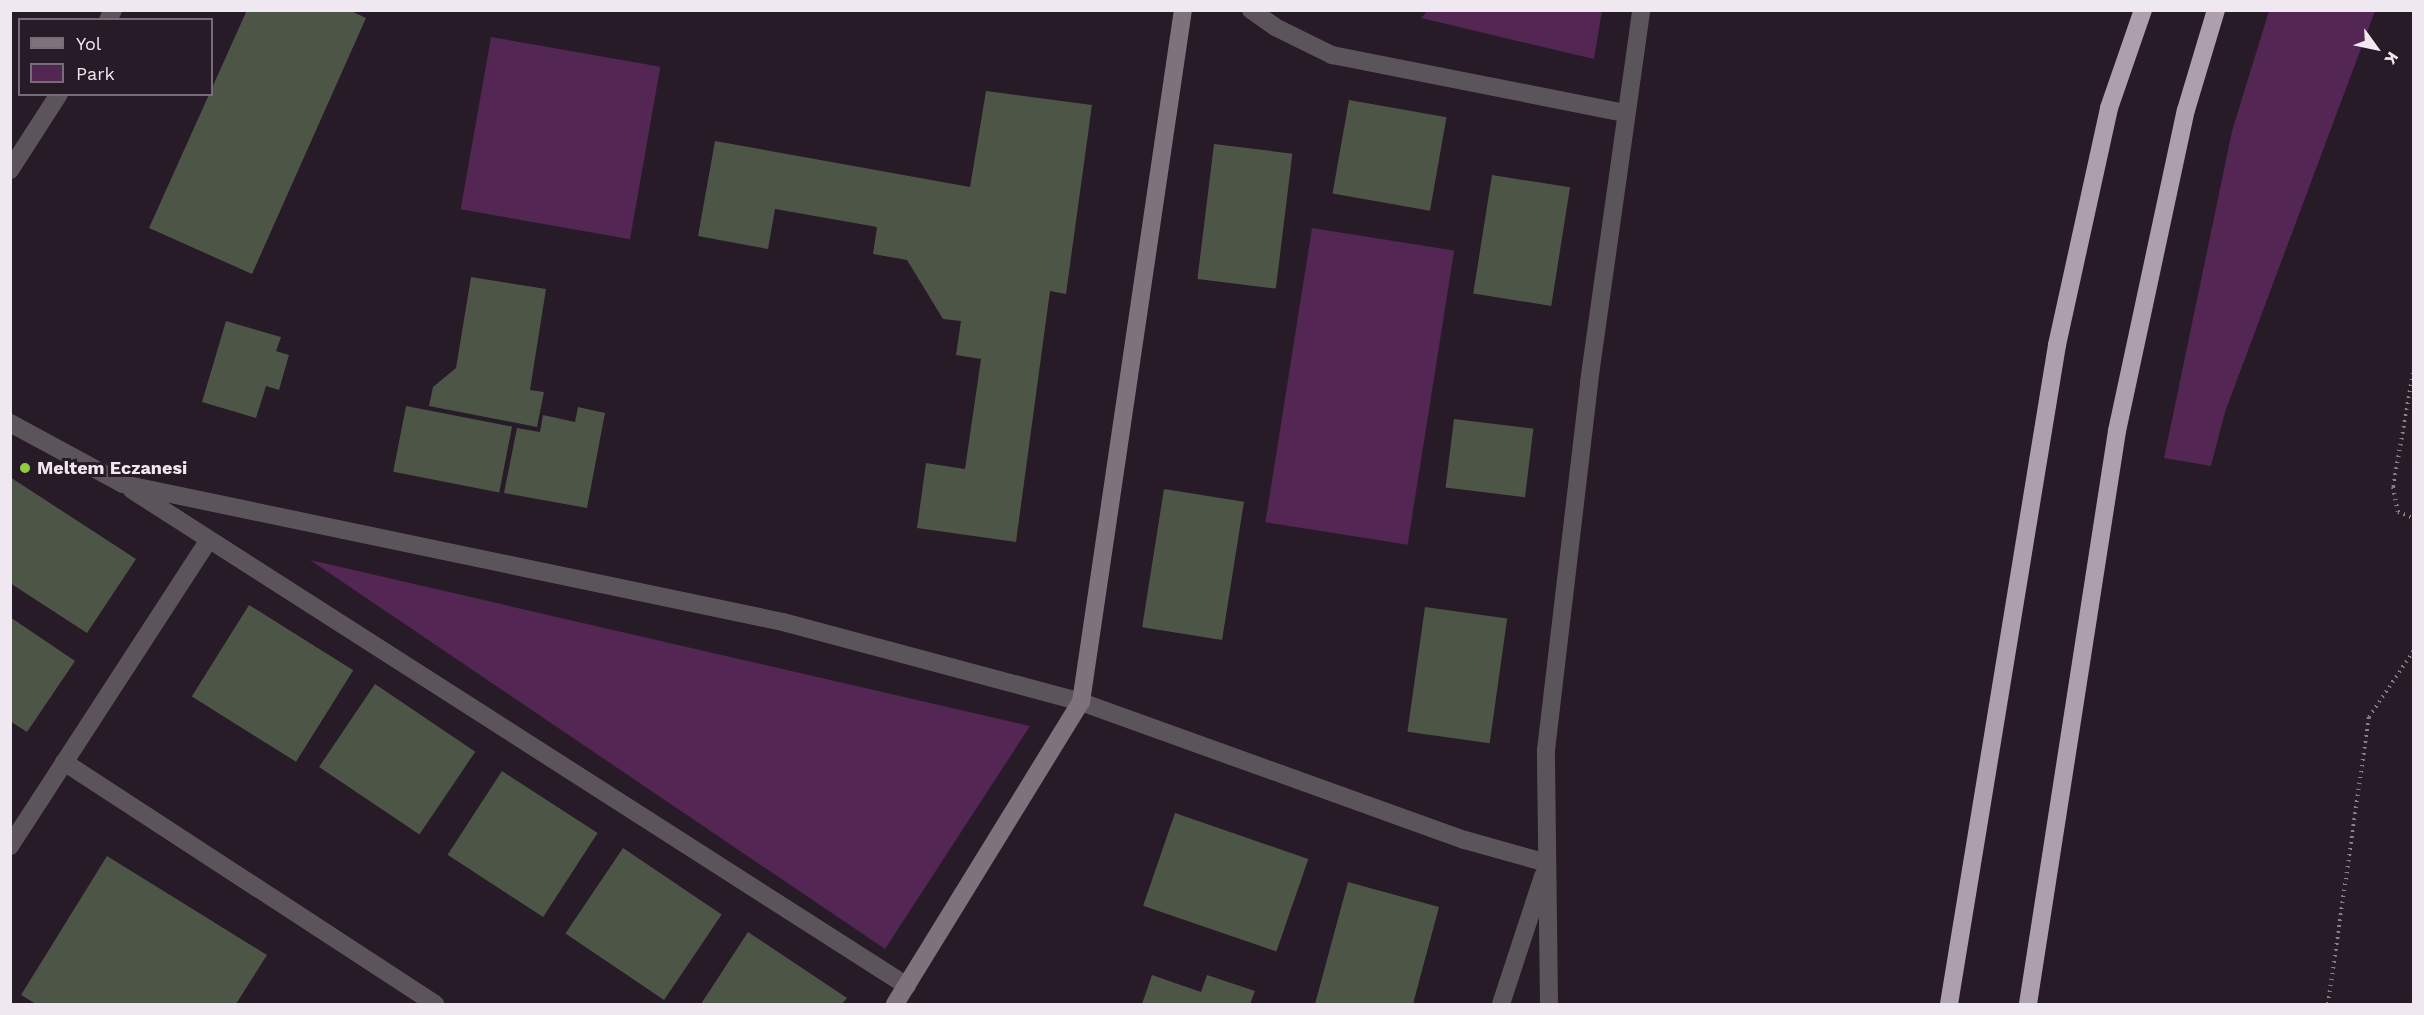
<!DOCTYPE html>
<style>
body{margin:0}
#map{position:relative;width:2424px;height:1015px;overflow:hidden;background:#261b26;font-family:"Work Sans",sans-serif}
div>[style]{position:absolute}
.green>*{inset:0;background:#532653;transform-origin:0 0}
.building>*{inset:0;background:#4d5546;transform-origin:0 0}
.path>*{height:4px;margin-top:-2px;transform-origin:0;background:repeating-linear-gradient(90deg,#897f89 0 1.5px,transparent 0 6px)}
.street>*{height:18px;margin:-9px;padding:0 9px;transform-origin:9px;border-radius:9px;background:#5b555b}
.secondary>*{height:18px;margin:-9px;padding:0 9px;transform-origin:9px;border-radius:9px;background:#7c737c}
.highway>*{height:18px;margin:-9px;padding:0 9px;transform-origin:9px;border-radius:9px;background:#ae9fad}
.dots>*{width:16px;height:16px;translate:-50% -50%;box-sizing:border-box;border:3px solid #261b26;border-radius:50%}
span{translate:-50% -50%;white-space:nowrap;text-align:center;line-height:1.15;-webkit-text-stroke:6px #261b26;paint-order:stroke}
.poi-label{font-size:18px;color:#f0e8f0;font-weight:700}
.left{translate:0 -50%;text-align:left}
.frame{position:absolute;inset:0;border:12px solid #f0e8f0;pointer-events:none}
.legend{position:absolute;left:18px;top:18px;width:195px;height:78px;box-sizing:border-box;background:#261b26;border:2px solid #776d77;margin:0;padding:8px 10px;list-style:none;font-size:18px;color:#f0e8f0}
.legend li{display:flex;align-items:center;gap:12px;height:30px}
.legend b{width:30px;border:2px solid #776d77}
.north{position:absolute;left:2346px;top:18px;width:60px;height:60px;-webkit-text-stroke:4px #261b26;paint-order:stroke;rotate:123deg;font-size:16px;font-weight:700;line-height:24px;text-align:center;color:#f0e8f0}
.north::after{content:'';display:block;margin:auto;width:21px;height:27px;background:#f0e8f0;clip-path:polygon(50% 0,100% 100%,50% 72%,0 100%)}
</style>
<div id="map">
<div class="green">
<i style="clip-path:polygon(1428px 10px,1602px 10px,1602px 11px,1594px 59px,1421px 18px)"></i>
<i style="clip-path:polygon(2269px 11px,2375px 11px,2225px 412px,2211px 466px,2164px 458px,2232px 131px)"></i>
<i style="left:491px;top:37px;width:172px;height:175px;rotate:10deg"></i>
<i style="left:1312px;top:228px;width:144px;height:298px;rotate:9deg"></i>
<i style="clip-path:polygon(310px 560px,1030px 726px,885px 949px)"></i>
</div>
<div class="building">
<i style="clip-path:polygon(247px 10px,349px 10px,366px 18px,252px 274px,149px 228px)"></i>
<i style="clip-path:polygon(986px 91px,1092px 105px,1066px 294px,1050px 291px,1016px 542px,917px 528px,926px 463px,965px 469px,981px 359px,956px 355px,961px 321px,943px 319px,907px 260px,873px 254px,877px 227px,775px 209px,768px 249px,698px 236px,715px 141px,970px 187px)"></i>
<i style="left:1349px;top:100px;width:99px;height:95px;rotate:10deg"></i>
<i style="left:1214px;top:144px;width:79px;height:136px;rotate:7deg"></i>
<i style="left:1492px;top:175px;width:79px;height:120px;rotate:9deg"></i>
<i style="clip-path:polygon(471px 277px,546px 289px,530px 390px,544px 392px,537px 427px,429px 406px,433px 387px,456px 368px)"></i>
<i style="clip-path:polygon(226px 321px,281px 337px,276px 351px,289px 355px,279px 390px,266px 386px,256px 418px,202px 402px)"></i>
<i style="left:406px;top:406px;width:108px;height:67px;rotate:11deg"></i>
<i style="clip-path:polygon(578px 407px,605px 413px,587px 508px,504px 493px,517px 428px,540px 432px,543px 415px,575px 422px)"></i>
<i style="left:1454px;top:419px;width:80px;height:69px;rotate:7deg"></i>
<i style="clip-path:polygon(10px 477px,136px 559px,87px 633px,10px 583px)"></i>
<i style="left:1164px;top:489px;width:81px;height:140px;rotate:9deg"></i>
<i style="left:249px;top:605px;width:123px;height:108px;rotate:32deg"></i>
<i style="left:1425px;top:607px;width:83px;height:126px;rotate:8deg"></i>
<i style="clip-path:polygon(10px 617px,75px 661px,27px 732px,10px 721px)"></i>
<i style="left:375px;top:684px;width:121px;height:100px;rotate:34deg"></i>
<i style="left:502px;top:771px;width:114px;height:100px;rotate:33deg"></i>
<i style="left:1175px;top:813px;width:141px;height:98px;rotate:19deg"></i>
<i style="left:623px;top:848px;width:119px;height:103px;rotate:34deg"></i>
<i style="clip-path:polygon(107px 856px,267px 955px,236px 1004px,36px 1004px,21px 995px)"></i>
<i style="clip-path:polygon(1348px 882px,1439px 907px,1413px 1004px,1315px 1004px)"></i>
<i style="clip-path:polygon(748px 932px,847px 998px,842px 1004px,701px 1004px)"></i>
<i style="clip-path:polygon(1152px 975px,1201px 992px,1207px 975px,1255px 991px,1250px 1004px,1142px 1004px)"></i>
</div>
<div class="path">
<i style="left:2414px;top:367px;width:122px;rotate:99.9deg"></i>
<i style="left:2393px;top:487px;width:25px;rotate:79deg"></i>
<i style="left:2398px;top:512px;width:17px;rotate:21deg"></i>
<i style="left:2328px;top:1004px;width:290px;rotate:-81.9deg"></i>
<i style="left:2369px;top:717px;width:81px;rotate:-56.1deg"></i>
</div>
<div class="street">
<i style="left:1251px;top:10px;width:29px;rotate:35deg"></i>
<i style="left:1275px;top:27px;width:64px;rotate:26.2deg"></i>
<i style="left:1332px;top:55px;width:299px;rotate:11.2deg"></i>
<i style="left:108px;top:20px;width:11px;rotate:-63deg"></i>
<i style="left:10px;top:170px;width:90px;rotate:-57.2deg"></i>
<i style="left:10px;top:423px;width:128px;rotate:28.4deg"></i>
<i style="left:123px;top:484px;width:674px;rotate:11.81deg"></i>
<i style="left:783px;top:622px;width:309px;rotate:15deg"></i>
<i style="left:1081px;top:702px;width:408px;rotate:19.8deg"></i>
<i style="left:1465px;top:840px;width:85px;rotate:15.7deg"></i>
<i style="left:132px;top:490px;width:920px;rotate:32.62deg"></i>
<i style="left:64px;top:762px;width:443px;rotate:33.1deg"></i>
<i style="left:10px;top:846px;width:365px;rotate:-57deg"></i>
<i style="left:1501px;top:1004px;width:135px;rotate:-71.8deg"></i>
<i style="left:1549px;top:1004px;width:254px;rotate:-90.7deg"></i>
<i style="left:1546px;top:750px;width:371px;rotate:-83.3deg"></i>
<i style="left:1589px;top:382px;width:376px;rotate:-82deg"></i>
</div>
<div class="secondary">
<i style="left:895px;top:1004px;width:355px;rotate:-58.4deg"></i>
<i style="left:1081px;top:702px;width:699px;rotate:-81.62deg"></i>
</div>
<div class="highway">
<i style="left:1949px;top:1004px;width:668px;rotate:-80.69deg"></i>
<i style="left:2057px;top:345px;width:243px;rotate:-77.6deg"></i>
<i style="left:2109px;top:108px;width:104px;rotate:-70.9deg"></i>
<i style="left:2028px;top:1004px;width:580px;rotate:-81.17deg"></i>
<i style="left:2117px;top:431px;width:328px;rotate:-77.9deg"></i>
<i style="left:2186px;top:110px;width:104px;rotate:-73.3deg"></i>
</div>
<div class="dots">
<i style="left:25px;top:468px;background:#91cd3f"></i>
</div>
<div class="poi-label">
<span class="left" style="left:37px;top:468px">Meltem Eczanesi</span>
</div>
<div class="frame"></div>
<ul class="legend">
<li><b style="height:8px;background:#7c737c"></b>Yol</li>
<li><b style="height:16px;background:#532653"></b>Park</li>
</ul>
<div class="north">K</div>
</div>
